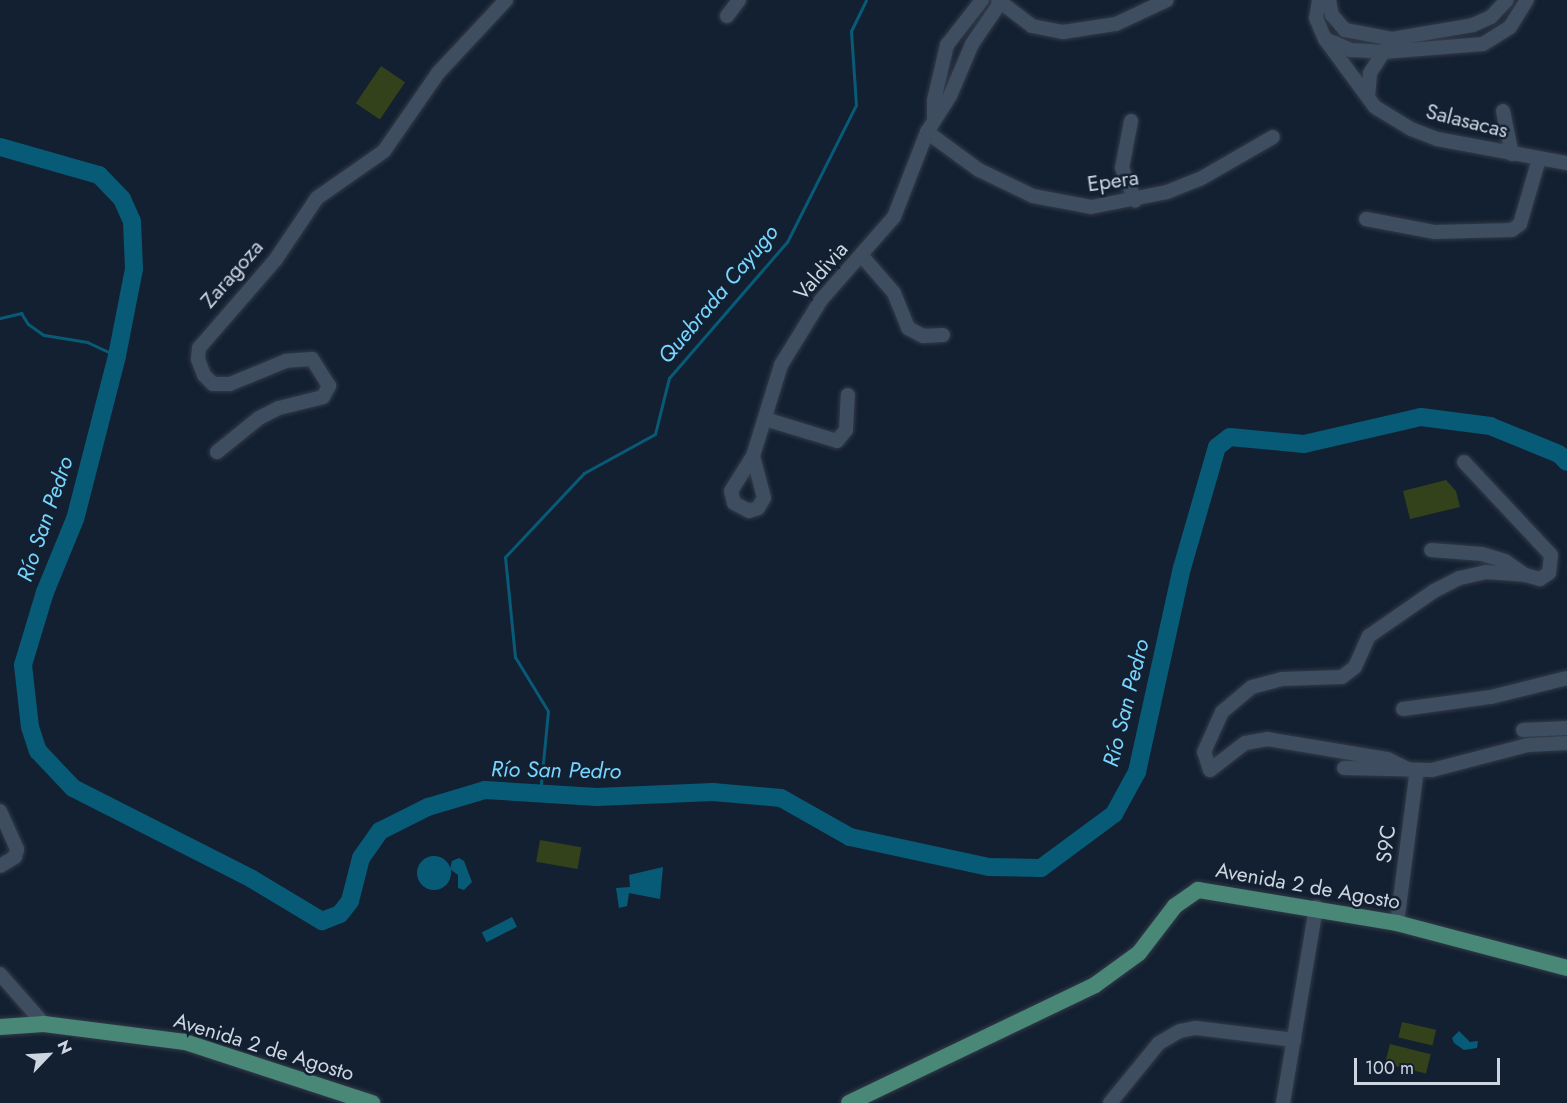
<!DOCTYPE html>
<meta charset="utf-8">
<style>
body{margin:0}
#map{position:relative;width:1567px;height:1103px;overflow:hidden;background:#132031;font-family:Jost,sans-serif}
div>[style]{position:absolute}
.green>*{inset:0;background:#33421a;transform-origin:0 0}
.water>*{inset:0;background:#085b77;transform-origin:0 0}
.round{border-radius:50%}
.stream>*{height:3px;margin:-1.5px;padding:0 1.5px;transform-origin:1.5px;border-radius:1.5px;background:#085b77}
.river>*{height:18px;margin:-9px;padding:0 9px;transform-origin:9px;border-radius:9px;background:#085b77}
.roads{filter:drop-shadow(0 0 2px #323a48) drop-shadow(0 0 2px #323a48)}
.minor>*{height:14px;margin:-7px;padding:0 7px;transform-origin:7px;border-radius:7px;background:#3f4d60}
.major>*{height:16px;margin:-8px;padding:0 8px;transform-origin:8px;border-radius:8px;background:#498876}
span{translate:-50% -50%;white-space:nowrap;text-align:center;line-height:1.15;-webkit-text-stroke:5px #132031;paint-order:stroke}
.street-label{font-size:21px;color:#ccd5e0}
.water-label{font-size:22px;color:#77d6ff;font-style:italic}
.north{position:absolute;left:18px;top:1025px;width:60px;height:60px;-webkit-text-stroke:4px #132031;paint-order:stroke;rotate:65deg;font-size:16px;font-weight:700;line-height:24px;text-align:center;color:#ccd5e0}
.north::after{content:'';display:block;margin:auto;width:21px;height:27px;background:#ccd5e0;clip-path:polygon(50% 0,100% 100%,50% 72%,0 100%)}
.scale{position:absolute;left:1354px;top:1058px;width:146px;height:27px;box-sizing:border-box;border:3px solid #ccd5e0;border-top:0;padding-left:8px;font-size:18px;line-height:21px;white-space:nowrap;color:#ccd5e0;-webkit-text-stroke:4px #132031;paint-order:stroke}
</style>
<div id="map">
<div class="green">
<i style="left:381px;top:66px;width:29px;height:45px;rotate:34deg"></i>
<i style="clip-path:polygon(1446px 480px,1456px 491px,1460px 507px,1410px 519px,1403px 491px)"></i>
<i style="left:540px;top:840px;width:42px;height:22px;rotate:10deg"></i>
<i style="left:1402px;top:1022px;width:35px;height:16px;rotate:13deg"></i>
<i style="left:1390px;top:1044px;width:42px;height:20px;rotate:14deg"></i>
</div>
<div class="water">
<i class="round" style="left:417px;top:856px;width:34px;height:34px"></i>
<i style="clip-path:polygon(459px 858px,464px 861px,472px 882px,464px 890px,458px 888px,458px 875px,450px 869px,452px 861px)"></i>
<i style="clip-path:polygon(663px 867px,660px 899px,629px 893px,627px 906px,619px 908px,616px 888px,630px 887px,629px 875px)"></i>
<i style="left:512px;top:917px;width:11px;height:34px;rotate:63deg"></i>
<i style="clip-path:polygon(1459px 1031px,1470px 1042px,1478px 1041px,1477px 1048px,1464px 1050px,1454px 1043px,1452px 1038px)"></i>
</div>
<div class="stream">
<i style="left:0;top:318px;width:22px;rotate:-13deg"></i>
<i style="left:21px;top:313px;width:13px;rotate:58deg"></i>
<i style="left:28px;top:324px;width:19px;rotate:35deg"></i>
<i style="left:44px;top:335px;width:44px;rotate:9.2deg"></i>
<i style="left:87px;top:342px;width:33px;rotate:25deg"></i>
<i style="left:540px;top:794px;width:83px;rotate:-84.5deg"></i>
<i style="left:548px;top:711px;width:63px;rotate:-121.4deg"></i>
<i style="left:515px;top:657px;width:100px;rotate:-95.7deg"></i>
<i style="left:505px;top:557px;width:115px;rotate:-46.8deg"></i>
<i style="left:584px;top:473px;width:81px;rotate:-28.8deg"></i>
<i style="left:655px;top:434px;width:58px;rotate:-76deg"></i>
<i style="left:669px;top:378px;width:180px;rotate:-49.1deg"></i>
<i style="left:787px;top:242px;width:153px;rotate:-63.3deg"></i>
<i style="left:856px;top:105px;width:74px;rotate:-93.9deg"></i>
<i style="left:851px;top:31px;width:34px;rotate:-64deg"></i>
</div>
<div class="river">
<i style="left:0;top:147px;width:103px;rotate:15.8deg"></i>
<i style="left:99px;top:175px;width:33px;rotate:46deg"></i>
<i style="left:122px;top:199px;width:24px;rotate:66deg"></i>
<i style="left:132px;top:221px;width:48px;rotate:87.6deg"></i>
<i style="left:134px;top:269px;width:89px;rotate:101.1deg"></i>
<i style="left:117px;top:356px;width:168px;rotate:104.4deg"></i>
<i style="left:75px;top:519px;width:79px;rotate:112.3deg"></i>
<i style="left:45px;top:592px;width:76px;rotate:106.8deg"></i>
<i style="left:23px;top:665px;width:62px;rotate:83.6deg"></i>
<i style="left:30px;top:727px;width:25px;rotate:72deg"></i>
<i style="left:38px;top:751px;width:51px;rotate:46.6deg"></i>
<i style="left:73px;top:788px;width:201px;rotate:26.9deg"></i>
<i style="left:252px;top:879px;width:82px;rotate:31deg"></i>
<i style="left:322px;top:921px;width:19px;rotate:-21deg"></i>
<i style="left:340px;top:914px;width:16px;rotate:-52deg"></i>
<i style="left:350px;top:901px;width:44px;rotate:-75.7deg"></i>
<i style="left:361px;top:858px;width:33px;rotate:-55deg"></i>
<i style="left:380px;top:831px;width:54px;rotate:-26.6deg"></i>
<i style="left:428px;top:807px;width:59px;rotate:-16.6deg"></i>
<i style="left:485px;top:790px;width:112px;rotate:3.6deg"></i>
<i style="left:597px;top:797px;width:116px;rotate:-2.5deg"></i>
<i style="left:713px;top:792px;width:68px;rotate:5deg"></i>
<i style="left:781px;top:798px;width:79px;rotate:29.5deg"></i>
<i style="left:850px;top:837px;width:142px;rotate:12.2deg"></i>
<i style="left:989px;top:867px;width:52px;rotate:1.1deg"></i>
<i style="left:1041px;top:868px;width:91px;rotate:-36.5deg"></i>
<i style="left:1114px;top:814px;width:48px;rotate:-61.3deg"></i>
<i style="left:1137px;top:772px;width:209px;rotate:-77.6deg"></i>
<i style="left:1182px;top:568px;width:126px;rotate:-73.9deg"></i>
<i style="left:1217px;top:447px;width:16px;rotate:-38deg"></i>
<i style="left:1230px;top:437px;width:74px;rotate:5.4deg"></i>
<i style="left:1304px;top:444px;width:120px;rotate:-13deg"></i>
<i style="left:1421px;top:417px;width:70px;rotate:7.4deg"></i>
<i style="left:1490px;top:426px;width:74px;rotate:22.1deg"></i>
<i style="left:1559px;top:454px;width:11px;rotate:45deg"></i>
</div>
<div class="roads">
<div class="minor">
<i style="left:998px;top:0;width:43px;rotate:37.4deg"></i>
<i style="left:1032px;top:26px;width:32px;rotate:11deg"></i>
<i style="left:1063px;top:32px;width:54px;rotate:-8.6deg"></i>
<i style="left:1116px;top:24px;width:56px;rotate:-25.2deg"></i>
<i style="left:1319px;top:0;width:18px;rotate:99deg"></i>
<i style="left:1316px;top:18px;width:23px;rotate:67deg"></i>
<i style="left:1325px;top:39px;width:28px;rotate:23deg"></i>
<i style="left:1351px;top:50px;width:33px;rotate:3deg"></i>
<i style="left:1384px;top:52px;width:99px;rotate:-4.6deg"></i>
<i style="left:1483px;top:44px;width:32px;rotate:-32deg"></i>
<i style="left:1510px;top:27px;width:32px;rotate:-58deg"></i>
<i style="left:1329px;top:0;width:15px;rotate:79deg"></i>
<i style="left:1332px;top:15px;width:20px;rotate:49deg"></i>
<i style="left:1345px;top:30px;width:48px;rotate:10.8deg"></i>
<i style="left:1392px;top:39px;width:82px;rotate:-9.8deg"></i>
<i style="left:1473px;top:25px;width:20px;rotate:-24deg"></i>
<i style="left:1491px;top:17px;width:23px;rotate:-47deg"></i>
<i style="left:727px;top:16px;width:20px;rotate:-53deg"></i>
<i style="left:1325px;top:39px;width:84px;rotate:53.7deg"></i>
<i style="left:1375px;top:107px;width:42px;rotate:31.4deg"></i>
<i style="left:1411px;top:129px;width:28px;rotate:21deg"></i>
<i style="left:1437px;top:139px;width:132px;rotate:10.5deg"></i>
<i style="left:1368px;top:97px;width:24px;rotate:-85deg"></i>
<i style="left:1370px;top:73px;width:30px;rotate:-57deg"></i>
<i style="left:1503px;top:111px;width:44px;rotate:78.2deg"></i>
<i style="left:934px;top:119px;width:19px;rotate:-90deg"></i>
<i style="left:934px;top:100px;width:57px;rotate:-76.7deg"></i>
<i style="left:947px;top:45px;width:57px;rotate:-52.1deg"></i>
<i style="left:1131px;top:121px;width:48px;rotate:100.8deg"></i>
<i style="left:1122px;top:168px;width:35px;rotate:68deg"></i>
<i style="left:927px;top:132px;width:64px;rotate:36.2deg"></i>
<i style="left:979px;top:170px;width:60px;rotate:25.7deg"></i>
<i style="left:1033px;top:196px;width:59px;rotate:10.7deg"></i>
<i style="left:1091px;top:207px;width:77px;rotate:-11.2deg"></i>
<i style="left:1167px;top:192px;width:35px;rotate:-22deg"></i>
<i style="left:1200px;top:179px;width:84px;rotate:-29.9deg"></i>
<i style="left:1366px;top:219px;width:69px;rotate:10.8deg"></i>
<i style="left:1434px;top:232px;width:78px;rotate:-1.5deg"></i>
<i style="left:1512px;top:230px;width:10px;rotate:-37deg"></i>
<i style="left:1520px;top:224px;width:68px;rotate:-73.7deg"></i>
<i style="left:862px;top:256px;width:49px;rotate:49.1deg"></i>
<i style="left:894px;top:293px;width:38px;rotate:68deg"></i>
<i style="left:908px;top:328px;width:17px;rotate:28deg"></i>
<i style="left:923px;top:336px;width:20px;rotate:-3deg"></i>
<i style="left:765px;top:419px;width:75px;rotate:17deg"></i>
<i style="left:837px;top:441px;width:14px;rotate:-51deg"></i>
<i style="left:846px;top:430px;width:35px;rotate:-87deg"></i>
<i style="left:217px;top:452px;width:54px;rotate:-39deg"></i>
<i style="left:259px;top:418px;width:22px;rotate:-27deg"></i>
<i style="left:279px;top:408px;width:45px;rotate:-14deg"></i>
<i style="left:323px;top:397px;width:13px;rotate:-61deg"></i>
<i style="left:329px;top:386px;width:32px;rotate:-122deg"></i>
<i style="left:312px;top:359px;width:26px;rotate:176deg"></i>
<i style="left:286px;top:361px;width:61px;rotate:157.7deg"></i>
<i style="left:230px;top:384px;width:17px;rotate:180deg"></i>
<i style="left:213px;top:384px;width:13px;rotate:-135deg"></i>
<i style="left:204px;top:375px;width:17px;rotate:-111deg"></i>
<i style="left:198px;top:359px;width:11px;rotate:-85deg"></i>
<i style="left:199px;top:348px;width:118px;rotate:-49.1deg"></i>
<i style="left:276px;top:259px;width:73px;rotate:-56.1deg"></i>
<i style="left:317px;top:198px;width:82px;rotate:-35deg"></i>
<i style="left:384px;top:151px;width:95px;rotate:-55.3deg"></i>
<i style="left:438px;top:73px;width:100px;rotate:-47deg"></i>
<i style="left:753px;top:456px;width:43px;rotate:75.3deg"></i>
<i style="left:764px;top:498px;width:12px;rotate:121deg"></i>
<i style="left:758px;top:508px;width:9px;rotate:162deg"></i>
<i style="left:749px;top:511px;width:17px;rotate:-152deg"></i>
<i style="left:734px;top:503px;width:12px;rotate:-104deg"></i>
<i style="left:731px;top:491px;width:41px;rotate:-57.8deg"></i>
<i style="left:753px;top:456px;width:95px;rotate:-72.9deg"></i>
<i style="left:781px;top:365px;width:76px;rotate:-58.4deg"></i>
<i style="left:821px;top:300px;width:111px;rotate:-48.7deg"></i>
<i style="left:894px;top:217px;width:91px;rotate:-68.8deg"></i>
<i style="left:927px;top:132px;width:43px;rotate:-57.4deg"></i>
<i style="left:950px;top:96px;width:56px;rotate:-67.1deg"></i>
<i style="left:972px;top:44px;width:53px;rotate:-55.7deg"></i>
<i style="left:1464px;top:462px;width:127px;rotate:46.9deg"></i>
<i style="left:1551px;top:555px;width:18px;rotate:96deg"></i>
<i style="left:1549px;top:573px;width:11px;rotate:146deg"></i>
<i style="left:1540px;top:579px;width:16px;rotate:-165deg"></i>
<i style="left:1403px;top:709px;width:89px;rotate:-7.8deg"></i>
<i style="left:1491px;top:697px;width:78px;rotate:-14deg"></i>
<i style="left:1523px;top:730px;width:44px;rotate:-2.6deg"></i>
<i style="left:1344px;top:768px;width:88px;rotate:1.3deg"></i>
<i style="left:1432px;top:770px;width:99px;rotate:-14.6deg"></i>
<i style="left:1528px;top:745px;width:39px;rotate:-3deg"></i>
<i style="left:1410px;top:770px;width:25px;rotate:-154deg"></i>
<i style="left:1387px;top:759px;width:121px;rotate:-170.5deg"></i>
<i style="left:1268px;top:739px;width:23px;rotate:170deg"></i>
<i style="left:1245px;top:743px;width:44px;rotate:142.4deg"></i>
<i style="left:1210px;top:770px;width:19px;rotate:-108deg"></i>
<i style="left:1204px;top:752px;width:44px;rotate:-65.8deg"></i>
<i style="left:1222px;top:712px;width:39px;rotate:-40deg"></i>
<i style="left:1252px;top:687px;width:31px;rotate:-15deg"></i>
<i style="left:1282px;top:679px;width:60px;rotate:-1.9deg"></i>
<i style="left:1342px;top:677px;width:16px;rotate:-38deg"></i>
<i style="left:1355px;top:667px;width:34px;rotate:-66deg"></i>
<i style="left:1369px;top:636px;width:79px;rotate:-34.7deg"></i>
<i style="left:1434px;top:591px;width:29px;rotate:-27deg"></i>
<i style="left:1460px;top:578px;width:27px;rotate:-13deg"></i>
<i style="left:1486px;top:572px;width:39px;rotate:4deg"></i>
<i style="left:1525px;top:575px;width:24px;rotate:-145deg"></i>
<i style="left:1505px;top:561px;width:24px;rotate:-163deg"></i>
<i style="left:1482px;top:554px;width:51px;rotate:-175.5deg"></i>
<i style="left:0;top:811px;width:42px;rotate:65.9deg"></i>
<i style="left:17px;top:849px;width:8px;rotate:104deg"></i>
<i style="left:15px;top:857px;width:17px;rotate:149deg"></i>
<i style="left:1397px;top:923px;width:154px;rotate:-82.6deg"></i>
<i style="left:0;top:974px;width:67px;rotate:48.7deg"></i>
<i style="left:1110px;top:1103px;width:77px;rotate:-50.8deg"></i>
<i style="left:1159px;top:1043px;width:24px;rotate:-30deg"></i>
<i style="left:1180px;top:1031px;width:16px;rotate:-11deg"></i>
<i style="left:1196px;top:1028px;width:99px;rotate:7deg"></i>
<i style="left:1283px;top:1103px;width:199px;rotate:-80.4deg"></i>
</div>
<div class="major">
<i style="left:0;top:1027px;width:44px;rotate:-3.9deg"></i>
<i style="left:44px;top:1024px;width:142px;rotate:7.3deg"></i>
<i style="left:185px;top:1042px;width:197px;rotate:18.1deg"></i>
<i style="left:849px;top:1103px;width:273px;rotate:-25.6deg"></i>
<i style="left:1095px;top:985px;width:54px;rotate:-36deg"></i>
<i style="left:1139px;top:953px;width:59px;rotate:-52.5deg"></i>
<i style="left:1175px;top:906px;width:28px;rotate:-35deg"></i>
<i style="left:1198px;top:890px;width:202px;rotate:9.4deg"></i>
<i style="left:1397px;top:923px;width:176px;rotate:14.8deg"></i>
</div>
</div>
<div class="street-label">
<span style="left:1467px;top:121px;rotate:14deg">Salasacas</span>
<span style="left:1113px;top:181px;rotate:-8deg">Epera</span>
<span style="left:821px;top:271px;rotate:-49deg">Valdivia</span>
<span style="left:232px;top:274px;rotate:-49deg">Zaragoza</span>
<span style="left:1386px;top:844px;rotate:-83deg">S9C</span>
<span style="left:1308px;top:886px;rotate:10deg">Avenida 2 de Agosto</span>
<span style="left:264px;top:1047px;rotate:17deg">Avenida 2 de Agosto</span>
</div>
<div class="water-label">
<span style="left:718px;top:294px;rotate:-50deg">Quebrada Cayugo</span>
<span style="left:45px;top:519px;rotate:-71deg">Río San Pedro</span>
<span style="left:1126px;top:703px;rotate:-76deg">Río San Pedro</span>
<span style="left:556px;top:770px;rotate:1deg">Río San Pedro</span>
</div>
<div class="north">N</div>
<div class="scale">100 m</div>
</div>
